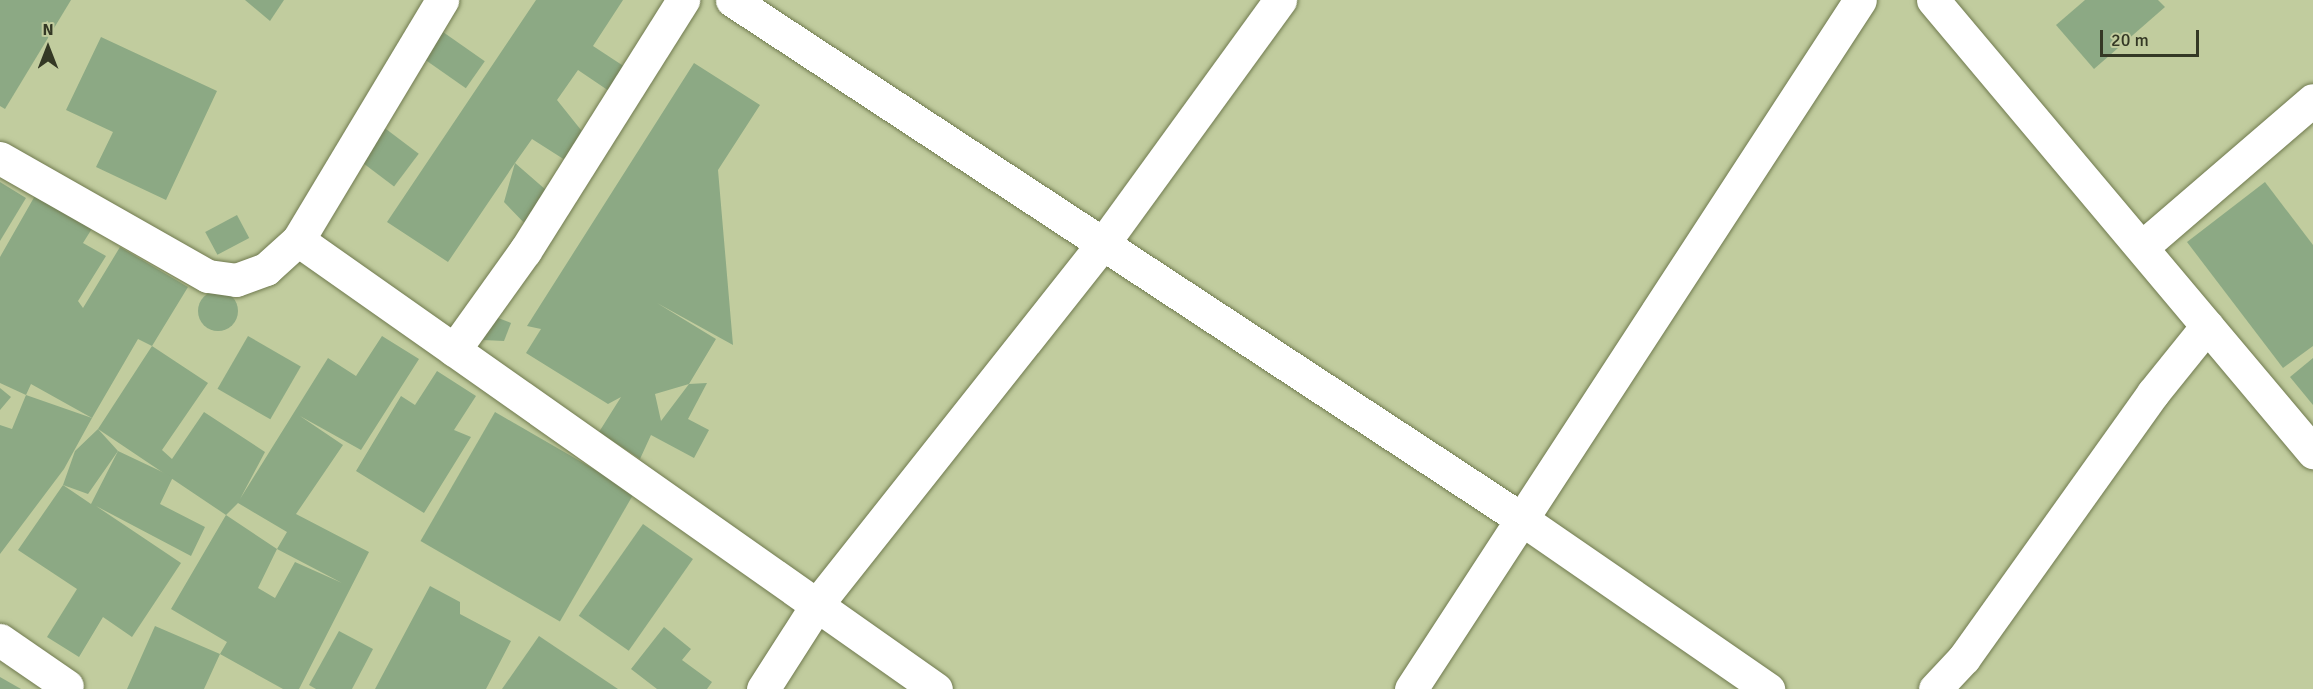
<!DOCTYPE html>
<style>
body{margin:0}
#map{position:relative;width:2313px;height:689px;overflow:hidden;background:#c1cc9e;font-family:Signika,sans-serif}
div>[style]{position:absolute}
.building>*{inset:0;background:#8ca984;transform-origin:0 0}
.round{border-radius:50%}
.roads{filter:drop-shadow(0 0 2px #707a4f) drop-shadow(0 0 2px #707a4f)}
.minor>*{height:33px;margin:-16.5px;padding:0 16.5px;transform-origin:16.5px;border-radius:16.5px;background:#fff}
span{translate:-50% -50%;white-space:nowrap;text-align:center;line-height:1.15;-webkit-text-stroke:4.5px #c1cc9e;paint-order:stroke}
.north{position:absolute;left:18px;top:18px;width:60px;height:60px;-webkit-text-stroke:4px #c1cc9e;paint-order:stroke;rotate:0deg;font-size:16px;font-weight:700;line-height:24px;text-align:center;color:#343825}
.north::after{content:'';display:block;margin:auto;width:21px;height:27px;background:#343825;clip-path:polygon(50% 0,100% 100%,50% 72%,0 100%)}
.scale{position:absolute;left:2100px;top:30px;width:99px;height:27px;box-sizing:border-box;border:3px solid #343825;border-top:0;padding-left:8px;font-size:18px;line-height:21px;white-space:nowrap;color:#343825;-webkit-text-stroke:4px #c1cc9e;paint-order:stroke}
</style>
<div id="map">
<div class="building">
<i style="clip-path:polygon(0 0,71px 0,5px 109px,0 106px)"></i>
<i style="clip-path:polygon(245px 0,284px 0,270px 21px)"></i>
<i style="clip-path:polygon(536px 0,623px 0,593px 46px,625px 67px,609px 91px,578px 70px,557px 100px,589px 140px,565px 160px,532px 139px,515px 163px,546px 190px,531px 230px,504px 202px,515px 163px,448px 262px,387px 222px)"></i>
<i style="clip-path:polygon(2085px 0,2158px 0,2165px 7px,2094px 69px,2056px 25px)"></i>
<i style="left:443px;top:32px;width:51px;height:33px;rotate:35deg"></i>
<i style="clip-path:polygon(101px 37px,217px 91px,166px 200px,96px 167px,113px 132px,66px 110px)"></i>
<i style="clip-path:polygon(694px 63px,760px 105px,718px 170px,733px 345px,657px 303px,716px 339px,689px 384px,655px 394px,661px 421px,689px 384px,707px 383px,688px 419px,709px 430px,694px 458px,651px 435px,640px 459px,599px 432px,621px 397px,608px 404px,526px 353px,541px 329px,527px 326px)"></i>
<i style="left:382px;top:126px;width:46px;height:41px;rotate:37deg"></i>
<i style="clip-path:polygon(0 182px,26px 198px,0 241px)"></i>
<i style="clip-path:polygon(2265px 182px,2313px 245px,2313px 346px,2283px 368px,2187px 242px)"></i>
<i style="clip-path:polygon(36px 194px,93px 227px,83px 243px,106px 256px,78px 301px,83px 308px,120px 247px,188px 287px,152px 346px,208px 383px,162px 450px,172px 459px,204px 412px,265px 452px,240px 499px,328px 358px,356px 376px,382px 336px,419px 359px,361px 450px,300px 416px,343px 445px,296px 514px,369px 552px,299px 689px,283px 689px,220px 654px,204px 689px,127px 689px,155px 626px,220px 654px,227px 642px,171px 609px,226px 515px,277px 549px,258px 588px,275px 598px,295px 562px,342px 583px,277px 549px,287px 532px,238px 503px,226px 515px,98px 429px,118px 451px,88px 494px,63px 485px,75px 451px,98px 429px,152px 346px,138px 339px,92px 418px,31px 384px,26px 395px,0 383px,0 257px)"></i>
<i style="left:237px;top:215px;width:26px;height:36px;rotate:62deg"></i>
<i class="round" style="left:198px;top:291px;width:40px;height:40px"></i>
<i style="clip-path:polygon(493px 316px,511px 323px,504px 341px,483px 340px)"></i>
<i style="left:248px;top:336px;width:61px;height:61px;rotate:30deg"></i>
<i style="clip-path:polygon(2313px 358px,2313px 405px,2290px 377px)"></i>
<i style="clip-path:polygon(437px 371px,476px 396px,454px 430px,471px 437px,424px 513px,356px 471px,401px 396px,415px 405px)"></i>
<i style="clip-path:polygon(0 388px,11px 397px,0 410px)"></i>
<i style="clip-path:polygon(26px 395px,92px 418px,64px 469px,0 554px,0 425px,12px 429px)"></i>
<i style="left:495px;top:412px;width:161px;height:149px;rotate:30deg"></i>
<i style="clip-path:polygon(118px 451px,173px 477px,160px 504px,205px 527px,191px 556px,96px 506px,181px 563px,132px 637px,103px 617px,79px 657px,47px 637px,77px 589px,18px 550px,63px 485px,91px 504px)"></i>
<i style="left:643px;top:524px;width:61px;height:112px;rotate:35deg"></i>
<i style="clip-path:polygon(430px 586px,460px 602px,460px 614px,511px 641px,486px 689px,375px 689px)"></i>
<i style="clip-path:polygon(664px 627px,691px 649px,682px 660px,712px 682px,707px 689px,657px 689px,631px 669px)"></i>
<i style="clip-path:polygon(339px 631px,373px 649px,352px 689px,316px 689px,309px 685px)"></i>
<i style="clip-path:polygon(539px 636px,618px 689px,502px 689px)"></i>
<i style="clip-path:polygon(0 677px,21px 689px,0 689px)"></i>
</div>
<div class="roads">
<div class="minor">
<i style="left:732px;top:0;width:947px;rotate:33.32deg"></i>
<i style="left:1523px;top:520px;width:298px;rotate:34.6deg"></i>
<i style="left:1933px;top:0;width:591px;rotate:49.95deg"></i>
<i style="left:0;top:158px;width:239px;rotate:29.6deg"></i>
<i style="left:208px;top:276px;width:28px;rotate:8deg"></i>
<i style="left:236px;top:280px;width:32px;rotate:-20deg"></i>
<i style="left:266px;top:269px;width:43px;rotate:-42.2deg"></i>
<i style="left:298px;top:240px;width:780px;rotate:35.14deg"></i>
<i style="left:298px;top:240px;width:280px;rotate:-59deg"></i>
<i style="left:2142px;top:247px;width:225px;rotate:-40.7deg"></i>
<i style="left:454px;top:350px;width:122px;rotate:-54.4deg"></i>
<i style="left:525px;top:251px;width:297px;rotate:-57.8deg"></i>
<i style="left:0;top:640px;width:81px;rotate:34.5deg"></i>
<i style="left:763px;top:689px;width:102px;rotate:-57.4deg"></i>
<i style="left:818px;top:603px;width:457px;rotate:-51.6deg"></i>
<i style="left:1102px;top:245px;width:303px;rotate:-54deg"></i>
<i style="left:1411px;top:689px;width:822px;rotate:-56.91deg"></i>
<i style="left:1935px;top:689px;width:42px;rotate:-46.9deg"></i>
<i style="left:1964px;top:658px;width:325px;rotate:-54.5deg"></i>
<i style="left:2153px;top:393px;width:86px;rotate:-51.1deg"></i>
</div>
</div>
<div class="north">N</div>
<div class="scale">20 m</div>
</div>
